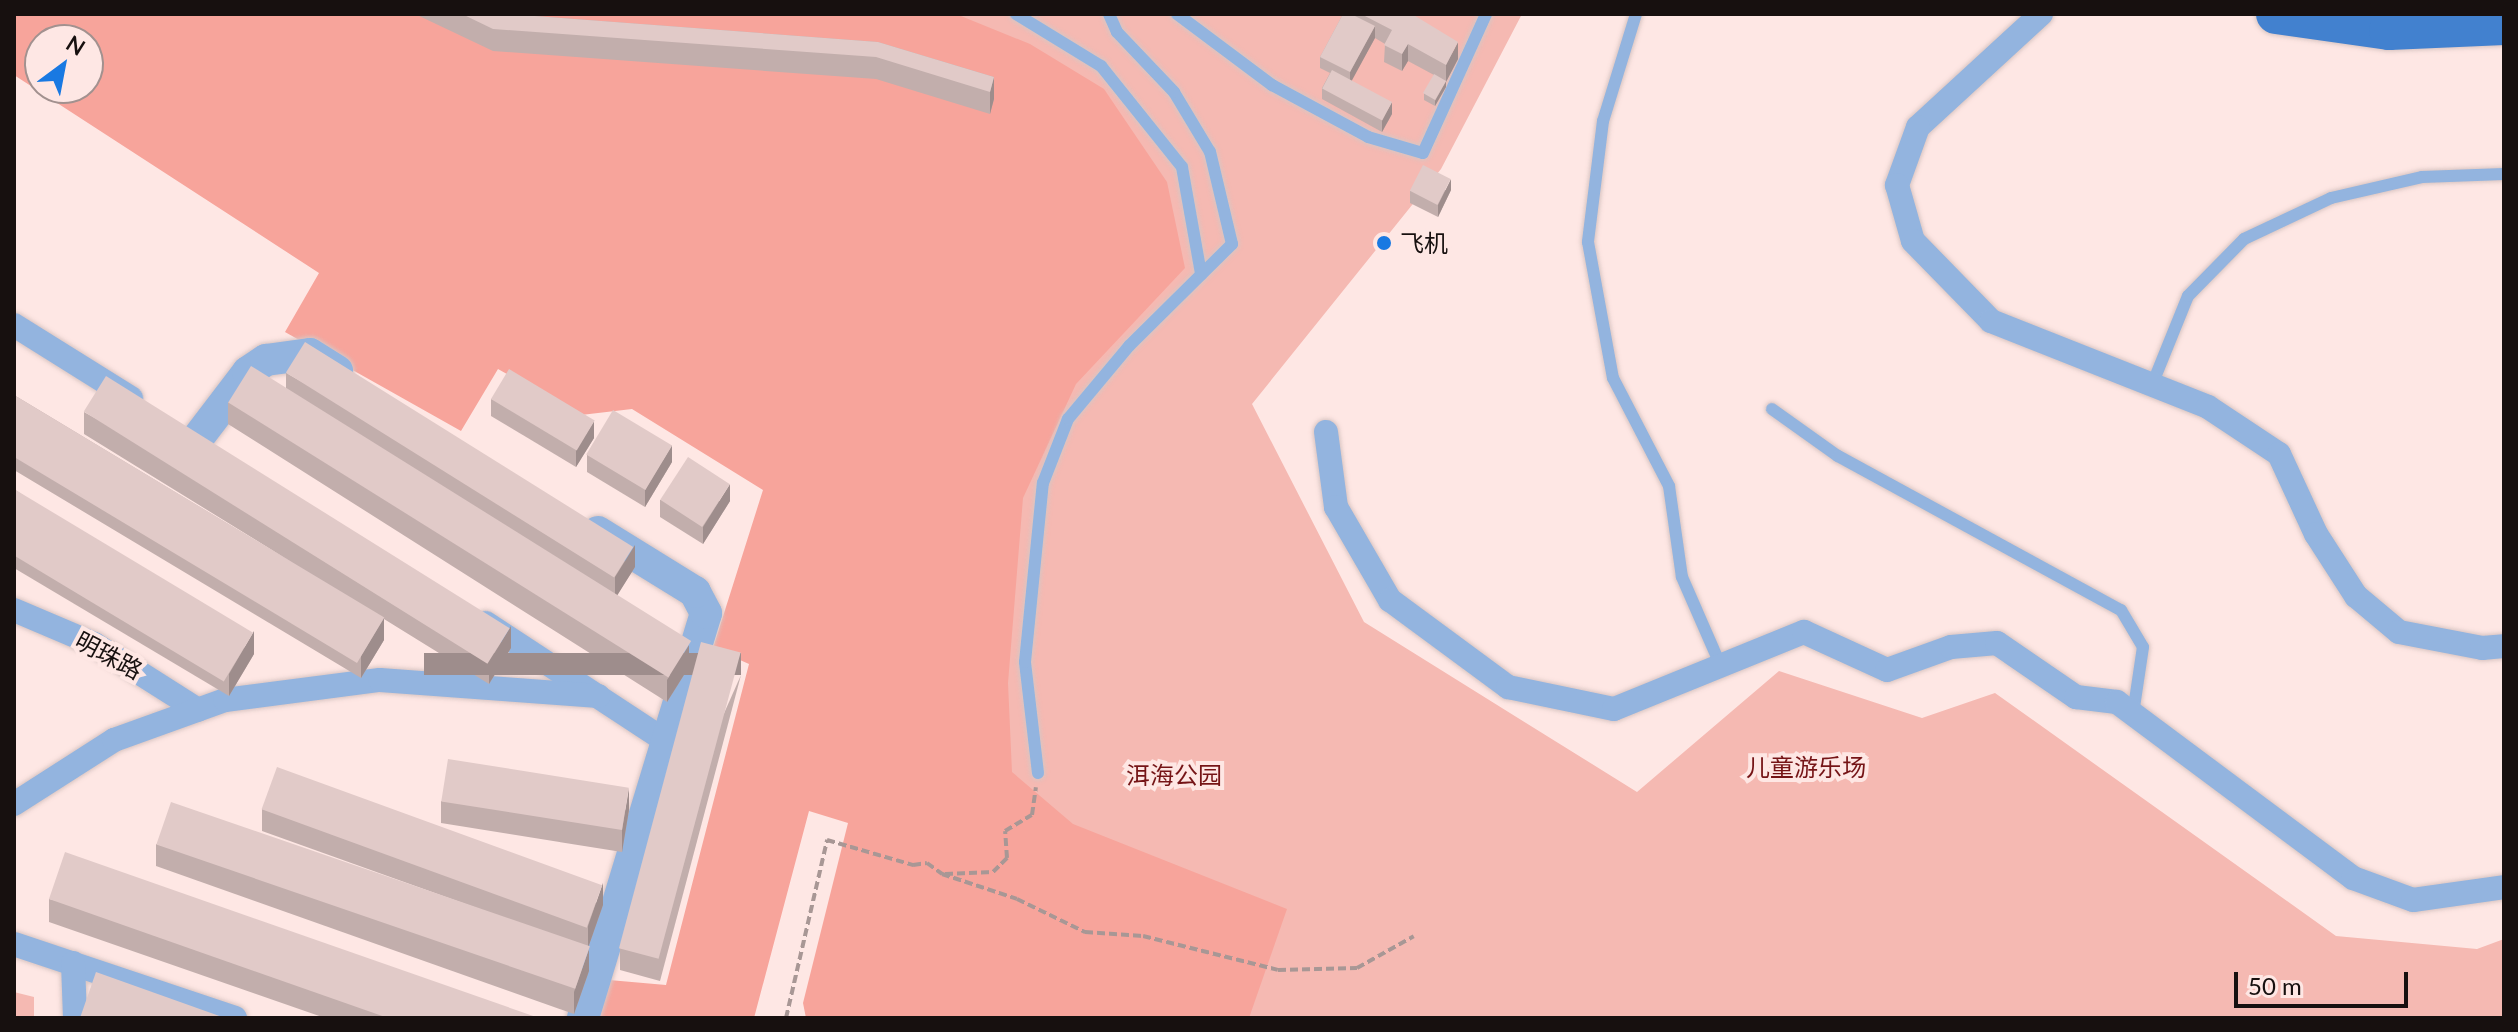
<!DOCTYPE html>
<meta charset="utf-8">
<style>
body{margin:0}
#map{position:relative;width:2518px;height:1032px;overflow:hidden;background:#fee7e4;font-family:Lato,"Noto Sans SC",sans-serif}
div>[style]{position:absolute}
.green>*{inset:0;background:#f5b9b2}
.forest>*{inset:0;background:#f7a49b}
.path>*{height:4px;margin-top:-2px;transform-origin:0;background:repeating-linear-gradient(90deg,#a89795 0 8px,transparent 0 12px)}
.roads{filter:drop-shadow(0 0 2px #d9c5c2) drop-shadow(0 0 2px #d9c5c2)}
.service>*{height:12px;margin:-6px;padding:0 6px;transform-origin:6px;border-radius:6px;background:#93b4df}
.minor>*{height:24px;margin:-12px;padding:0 12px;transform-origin:12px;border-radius:12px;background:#93b4df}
.tertiary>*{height:32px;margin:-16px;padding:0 16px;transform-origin:16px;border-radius:16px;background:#93b4df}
.primary>*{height:40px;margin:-20px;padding:0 20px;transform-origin:20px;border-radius:20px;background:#4281cf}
.wall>*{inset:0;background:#c2aeac}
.shaded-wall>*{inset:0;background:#9e8d8c;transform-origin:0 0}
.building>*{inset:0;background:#e1cac8;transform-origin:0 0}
.dots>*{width:22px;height:22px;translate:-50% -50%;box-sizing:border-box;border:4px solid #fee7e4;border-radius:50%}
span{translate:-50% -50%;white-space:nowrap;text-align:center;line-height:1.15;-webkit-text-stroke:8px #fee7e4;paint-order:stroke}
.poi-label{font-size:24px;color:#17100f}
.left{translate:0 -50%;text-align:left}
.street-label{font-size:24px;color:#17100f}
.park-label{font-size:24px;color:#751416}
.frame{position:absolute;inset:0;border:16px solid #17100f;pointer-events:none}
.north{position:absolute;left:24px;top:24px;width:80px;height:80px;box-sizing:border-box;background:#fee7e4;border:2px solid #a2918f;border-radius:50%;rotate:32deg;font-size:22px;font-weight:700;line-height:32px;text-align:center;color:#17100f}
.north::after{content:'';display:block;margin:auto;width:28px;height:36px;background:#1979e2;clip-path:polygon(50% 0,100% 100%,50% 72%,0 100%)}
.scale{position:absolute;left:2234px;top:972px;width:174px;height:36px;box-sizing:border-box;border:4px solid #17100f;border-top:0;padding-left:10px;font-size:24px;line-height:28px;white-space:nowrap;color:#17100f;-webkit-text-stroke:6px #fee7e4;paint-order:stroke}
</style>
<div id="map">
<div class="green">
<i style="clip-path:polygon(426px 14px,1522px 14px,1441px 169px,1252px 404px,1364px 622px,1637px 792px,1779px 671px,1922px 718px,1995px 693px,2336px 936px,2477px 949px,2504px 939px,2504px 1018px,1008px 1018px,924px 569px)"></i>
<i style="clip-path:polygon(14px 992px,34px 997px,34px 1018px,14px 1018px)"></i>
</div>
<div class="forest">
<i style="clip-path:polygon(evenodd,14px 14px,956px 14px,1030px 44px,1104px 89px,1167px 182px,1185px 268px,1076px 384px,1023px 498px,1008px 683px,1012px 772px,1073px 824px,1287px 909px,1249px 1018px,806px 1018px,803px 1003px,848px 823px,809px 811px,754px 1018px,597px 1018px,609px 980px,666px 985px,749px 664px,713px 648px,763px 490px,632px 409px,581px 415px,498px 369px,461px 431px,285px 332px,319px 273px,14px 75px,14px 14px,40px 40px,88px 40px,88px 88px,40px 88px,40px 40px)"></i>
</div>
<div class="path">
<i style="left:945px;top:874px;width:48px;rotate:-2.4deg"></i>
<i style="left:993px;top:872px;width:20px;rotate:-45deg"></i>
<i style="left:1007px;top:858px;width:27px;rotate:-94deg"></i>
<i style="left:1005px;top:831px;width:31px;rotate:-31deg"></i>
<i style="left:1032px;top:815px;width:28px;rotate:-82deg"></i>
<i style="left:786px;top:1018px;width:183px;rotate:-77deg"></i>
<i style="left:827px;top:840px;width:90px;rotate:16.2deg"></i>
<i style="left:913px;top:865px;width:14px;rotate:-8deg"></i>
<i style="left:927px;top:863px;width:19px;rotate:36deg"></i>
<i style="left:942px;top:874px;width:79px;rotate:18.4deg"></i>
<i style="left:1017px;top:899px;width:76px;rotate:25.9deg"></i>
<i style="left:1085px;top:932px;width:58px;rotate:3.9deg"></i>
<i style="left:1143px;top:936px;width:139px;rotate:14.1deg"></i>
<i style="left:1278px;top:970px;width:79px;rotate:-1.5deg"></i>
<i style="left:1357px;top:968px;width:65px;rotate:-29.3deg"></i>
</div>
<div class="roads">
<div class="service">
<i style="left:1016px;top:14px;width:100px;rotate:31.5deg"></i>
<i style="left:1101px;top:66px;width:129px;rotate:51.3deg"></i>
<i style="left:1182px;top:167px;width:109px;rotate:79.9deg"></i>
<i style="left:1177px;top:14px;width:119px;rotate:36.8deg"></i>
<i style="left:1272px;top:85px;width:109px;rotate:28.4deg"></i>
<i style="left:1368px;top:137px;width:57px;rotate:16.2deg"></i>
<i style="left:1423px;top:153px;width:153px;rotate:-65.6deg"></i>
<i style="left:1636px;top:14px;width:112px;rotate:107.1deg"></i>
<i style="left:1603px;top:121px;width:122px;rotate:97.1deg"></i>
<i style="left:1588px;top:242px;width:138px;rotate:79.6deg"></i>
<i style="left:1613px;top:378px;width:122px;rotate:62.6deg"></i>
<i style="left:1669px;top:486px;width:92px;rotate:81.9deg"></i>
<i style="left:1682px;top:577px;width:95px;rotate:66.4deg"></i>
<i style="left:2152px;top:385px;width:96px;rotate:-68deg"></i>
<i style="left:2188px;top:296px;width:80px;rotate:-45.5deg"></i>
<i style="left:2244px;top:239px;width:96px;rotate:-25.2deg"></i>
<i style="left:2331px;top:198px;width:93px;rotate:-13deg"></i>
<i style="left:2422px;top:177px;width:82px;rotate:-2.1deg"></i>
<i style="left:1772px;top:409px;width:81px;rotate:35.5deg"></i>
<i style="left:1838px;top:456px;width:322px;rotate:28.6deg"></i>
<i style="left:2121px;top:610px;width:43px;rotate:59.3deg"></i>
<i style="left:2143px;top:647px;width:68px;rotate:98.5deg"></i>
<i style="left:1038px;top:773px;width:112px;rotate:-96.7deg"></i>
<i style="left:1025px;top:662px;width:180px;rotate:-84.3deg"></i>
<i style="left:1043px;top:483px;width:69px;rotate:-68.7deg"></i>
<i style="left:1068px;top:419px;width:95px;rotate:-50.1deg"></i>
<i style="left:1129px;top:346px;width:145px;rotate:-44.7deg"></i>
<i style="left:1232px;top:244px;width:95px;rotate:-103.4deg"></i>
<i style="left:1210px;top:152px;width:70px;rotate:-121deg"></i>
<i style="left:1174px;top:92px;width:83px;rotate:-133.5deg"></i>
<i style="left:1117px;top:32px;width:20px;rotate:-114deg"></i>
</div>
<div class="minor">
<i style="left:2041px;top:14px;width:167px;rotate:137.4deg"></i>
<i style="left:1918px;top:127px;width:62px;rotate:109.9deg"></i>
<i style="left:1897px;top:185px;width:58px;rotate:74.1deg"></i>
<i style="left:1913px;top:241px;width:112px;rotate:45.7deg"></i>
<i style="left:1991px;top:321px;width:233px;rotate:21.6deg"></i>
<i style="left:2208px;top:407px;width:85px;rotate:33.5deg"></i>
<i style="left:2279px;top:454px;width:88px;rotate:65.2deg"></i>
<i style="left:2316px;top:534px;width:74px;rotate:57.2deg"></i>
<i style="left:2356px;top:596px;width:56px;rotate:39.9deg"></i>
<i style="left:2399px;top:632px;width:85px;rotate:10.9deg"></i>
<i style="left:2482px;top:648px;width:22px;rotate:-5deg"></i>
<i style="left:14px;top:325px;width:138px;rotate:32deg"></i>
<i style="left:1326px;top:432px;width:76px;rotate:82.4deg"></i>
<i style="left:1336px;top:507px;width:108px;rotate:59.9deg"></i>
<i style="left:1390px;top:600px;width:147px;rotate:36.4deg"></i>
<i style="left:1508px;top:687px;width:108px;rotate:11.7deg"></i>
<i style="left:1614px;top:709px;width:205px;rotate:-22.1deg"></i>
<i style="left:1804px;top:632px;width:91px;rotate:24.6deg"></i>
<i style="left:1887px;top:670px;width:68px;rotate:-19.8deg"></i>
<i style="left:1951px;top:647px;width:46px;rotate:-5deg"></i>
<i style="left:1997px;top:643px;width:96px;rotate:34.4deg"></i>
<i style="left:2076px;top:697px;width:41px;rotate:7deg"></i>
<i style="left:2117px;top:702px;width:294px;rotate:36.7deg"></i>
<i style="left:2353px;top:878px;width:64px;rotate:20.1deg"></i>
<i style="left:2413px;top:900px;width:92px;rotate:-8.1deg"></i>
<i style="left:14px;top:610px;width:87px;rotate:23deg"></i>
<i style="left:94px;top:644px;width:123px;rotate:32.4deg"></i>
<i style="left:486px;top:623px;width:219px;rotate:33.3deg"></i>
<i style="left:14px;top:804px;width:119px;rotate:-32.6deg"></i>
<i style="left:114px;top:740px;width:118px;rotate:-19.8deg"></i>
<i style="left:225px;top:700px;width:156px;rotate:-7.4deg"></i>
<i style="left:380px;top:680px;width:219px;rotate:4.2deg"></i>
<i style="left:14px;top:944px;width:233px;rotate:18.5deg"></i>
<i style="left:73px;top:963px;width:55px;rotate:87.9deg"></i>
</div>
<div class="tertiary">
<i style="left:197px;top:439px;width:84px;rotate:-52.7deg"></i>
<i style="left:248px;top:372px;width:22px;rotate:-34deg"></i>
<i style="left:266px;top:360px;width:44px;rotate:-7.8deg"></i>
<i style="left:310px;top:354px;width:32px;rotate:32deg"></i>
<i style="left:583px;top:1018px;width:423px;rotate:-73.1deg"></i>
<i style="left:706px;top:613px;width:24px;rotate:-118deg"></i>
<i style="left:695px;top:592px;width:114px;rotate:-148.3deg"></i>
</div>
<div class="primary">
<i style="left:2276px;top:14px;width:114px;rotate:8.1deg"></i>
<i style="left:2389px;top:30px;width:115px;rotate:-2.5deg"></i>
</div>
</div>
<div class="wall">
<i style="clip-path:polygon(415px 14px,508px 14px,878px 42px,994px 77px,994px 99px,990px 114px,876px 79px,493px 51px)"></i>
<i style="clip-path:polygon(1343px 14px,1412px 14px,1458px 59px,1446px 82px,1446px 87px,1435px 106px,1424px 100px,1424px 94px,1434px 75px,1408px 61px,1402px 71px,1384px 62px,1385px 44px,1375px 38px,1351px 81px,1392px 114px,1382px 132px,1322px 99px,1322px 88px,1330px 73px,1320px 68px,1320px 57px)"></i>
<i style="clip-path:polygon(1451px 190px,1438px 217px,1410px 203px,1410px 191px)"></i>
<i style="clip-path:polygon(286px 373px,635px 567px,615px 598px,689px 667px,667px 702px,228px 424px,228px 402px,286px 389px)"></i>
<i style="clip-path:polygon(14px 395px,293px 563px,84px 434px,84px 412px,511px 648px,489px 684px,384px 619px,384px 640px,361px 678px,14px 470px)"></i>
<i style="clip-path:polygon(491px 399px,594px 438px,576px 467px,491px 416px)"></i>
<i style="clip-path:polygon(587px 455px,672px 462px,645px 507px,587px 472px)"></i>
<i style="clip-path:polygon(14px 489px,254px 654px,229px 696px,14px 568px)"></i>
<i style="clip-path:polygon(660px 500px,730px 501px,703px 544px,660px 517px)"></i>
<i style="clip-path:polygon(741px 675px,660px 981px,620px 970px,620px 948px)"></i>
<i style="clip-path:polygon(441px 801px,629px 810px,622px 852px,441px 823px)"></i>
<i style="clip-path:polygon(262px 809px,603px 905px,588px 948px,262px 831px)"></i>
<i style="clip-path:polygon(156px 844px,589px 971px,574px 1014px,156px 866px)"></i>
<i style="clip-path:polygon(49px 899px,539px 1018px,325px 1018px,49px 922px)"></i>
</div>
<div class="shaded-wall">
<i style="clip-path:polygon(1375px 26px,1375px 38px,1350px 84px,1350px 72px)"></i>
<i style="clip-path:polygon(1458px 42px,1458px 59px,1446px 82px,1446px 65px)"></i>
<i style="clip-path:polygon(1408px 44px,1408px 61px,1402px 71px,1402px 54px)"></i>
<i style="clip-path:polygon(994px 77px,994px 99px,990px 114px,990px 92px)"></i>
<i style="clip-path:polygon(1446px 81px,1446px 87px,1435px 106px,1435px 101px)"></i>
<i style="clip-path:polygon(1392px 102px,1392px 114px,1382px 132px,1382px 120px)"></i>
<i style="clip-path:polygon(1451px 179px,1451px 190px,1438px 217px,1438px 205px)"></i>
<i style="clip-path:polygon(594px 421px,594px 438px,576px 467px,576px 450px)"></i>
<i style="clip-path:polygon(672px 445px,672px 462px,645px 507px,645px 490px)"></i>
<i style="clip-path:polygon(730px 484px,730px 501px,703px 544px,703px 527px)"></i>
<i style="clip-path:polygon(635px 545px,635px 567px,615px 599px,615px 577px)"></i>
<i style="clip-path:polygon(384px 618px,384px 640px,361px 678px,361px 656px)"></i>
<i style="clip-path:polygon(511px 626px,511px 648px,489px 684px,489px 662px)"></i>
<i style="clip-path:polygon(254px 631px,254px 654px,229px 696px,229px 674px)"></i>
<i style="clip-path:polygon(689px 645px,689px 667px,667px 702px,667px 680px)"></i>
<i style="left:741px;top:653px;width:22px;height:317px;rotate:90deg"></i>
<i style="clip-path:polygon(629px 788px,629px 810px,622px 852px,622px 830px)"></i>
<i style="clip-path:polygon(603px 883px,603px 905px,588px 948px,588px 926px)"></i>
<i style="clip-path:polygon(589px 949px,589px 971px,574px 1014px,574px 992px)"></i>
</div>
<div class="building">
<i style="clip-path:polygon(462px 14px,508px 14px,878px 42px,994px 77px,990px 92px,876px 57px,493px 29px)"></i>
<i style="clip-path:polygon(1343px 14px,1351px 14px,1375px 26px,1350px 72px,1320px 57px)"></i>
<i style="clip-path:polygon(1361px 14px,1412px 14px,1458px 42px,1446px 65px,1408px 44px,1402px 54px,1384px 45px,1392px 30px)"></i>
<i style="left:1332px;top:70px;width:68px;height:21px;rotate:28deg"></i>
<i style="left:1434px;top:74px;width:14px;height:22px;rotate:30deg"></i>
<i style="left:1423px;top:165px;width:31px;height:29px;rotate:27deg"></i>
<i style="left:305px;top:342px;width:387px;height:36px;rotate:32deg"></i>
<i style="left:251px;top:366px;width:519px;height:43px;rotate:32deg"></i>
<i style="left:509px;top:369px;width:100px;height:35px;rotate:31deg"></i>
<i style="left:106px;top:376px;width:476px;height:42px;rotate:32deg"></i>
<i style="left:14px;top:395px;width:432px;height:53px;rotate:31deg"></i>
<i style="left:613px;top:410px;width:69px;height:52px;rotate:31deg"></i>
<i style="left:688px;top:457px;width:50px;height:51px;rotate:33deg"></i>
<i style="left:14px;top:489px;width:279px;height:57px;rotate:31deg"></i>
<i style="left:701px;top:642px;width:41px;height:317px;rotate:15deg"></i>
<i style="left:448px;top:759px;width:183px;height:43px;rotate:9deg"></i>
<i style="left:277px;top:767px;width:346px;height:45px;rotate:20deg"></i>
<i style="left:171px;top:802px;width:443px;height:45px;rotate:19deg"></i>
<i style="clip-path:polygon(65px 852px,539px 1018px,388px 1018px,49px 899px)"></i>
<i style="clip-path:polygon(96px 972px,225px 1018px,80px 1018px)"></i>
</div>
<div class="dots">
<i style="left:1384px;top:243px;background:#1979e2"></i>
</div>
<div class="poi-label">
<span class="left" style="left:1400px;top:243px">飞机</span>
</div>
<div class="street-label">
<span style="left:109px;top:655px;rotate:28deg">明珠路</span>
</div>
<div class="park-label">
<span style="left:1806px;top:767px">儿童游乐场</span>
<span style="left:1174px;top:775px">洱海公园</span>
</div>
<div class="frame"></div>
<div class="north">N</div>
<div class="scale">50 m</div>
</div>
